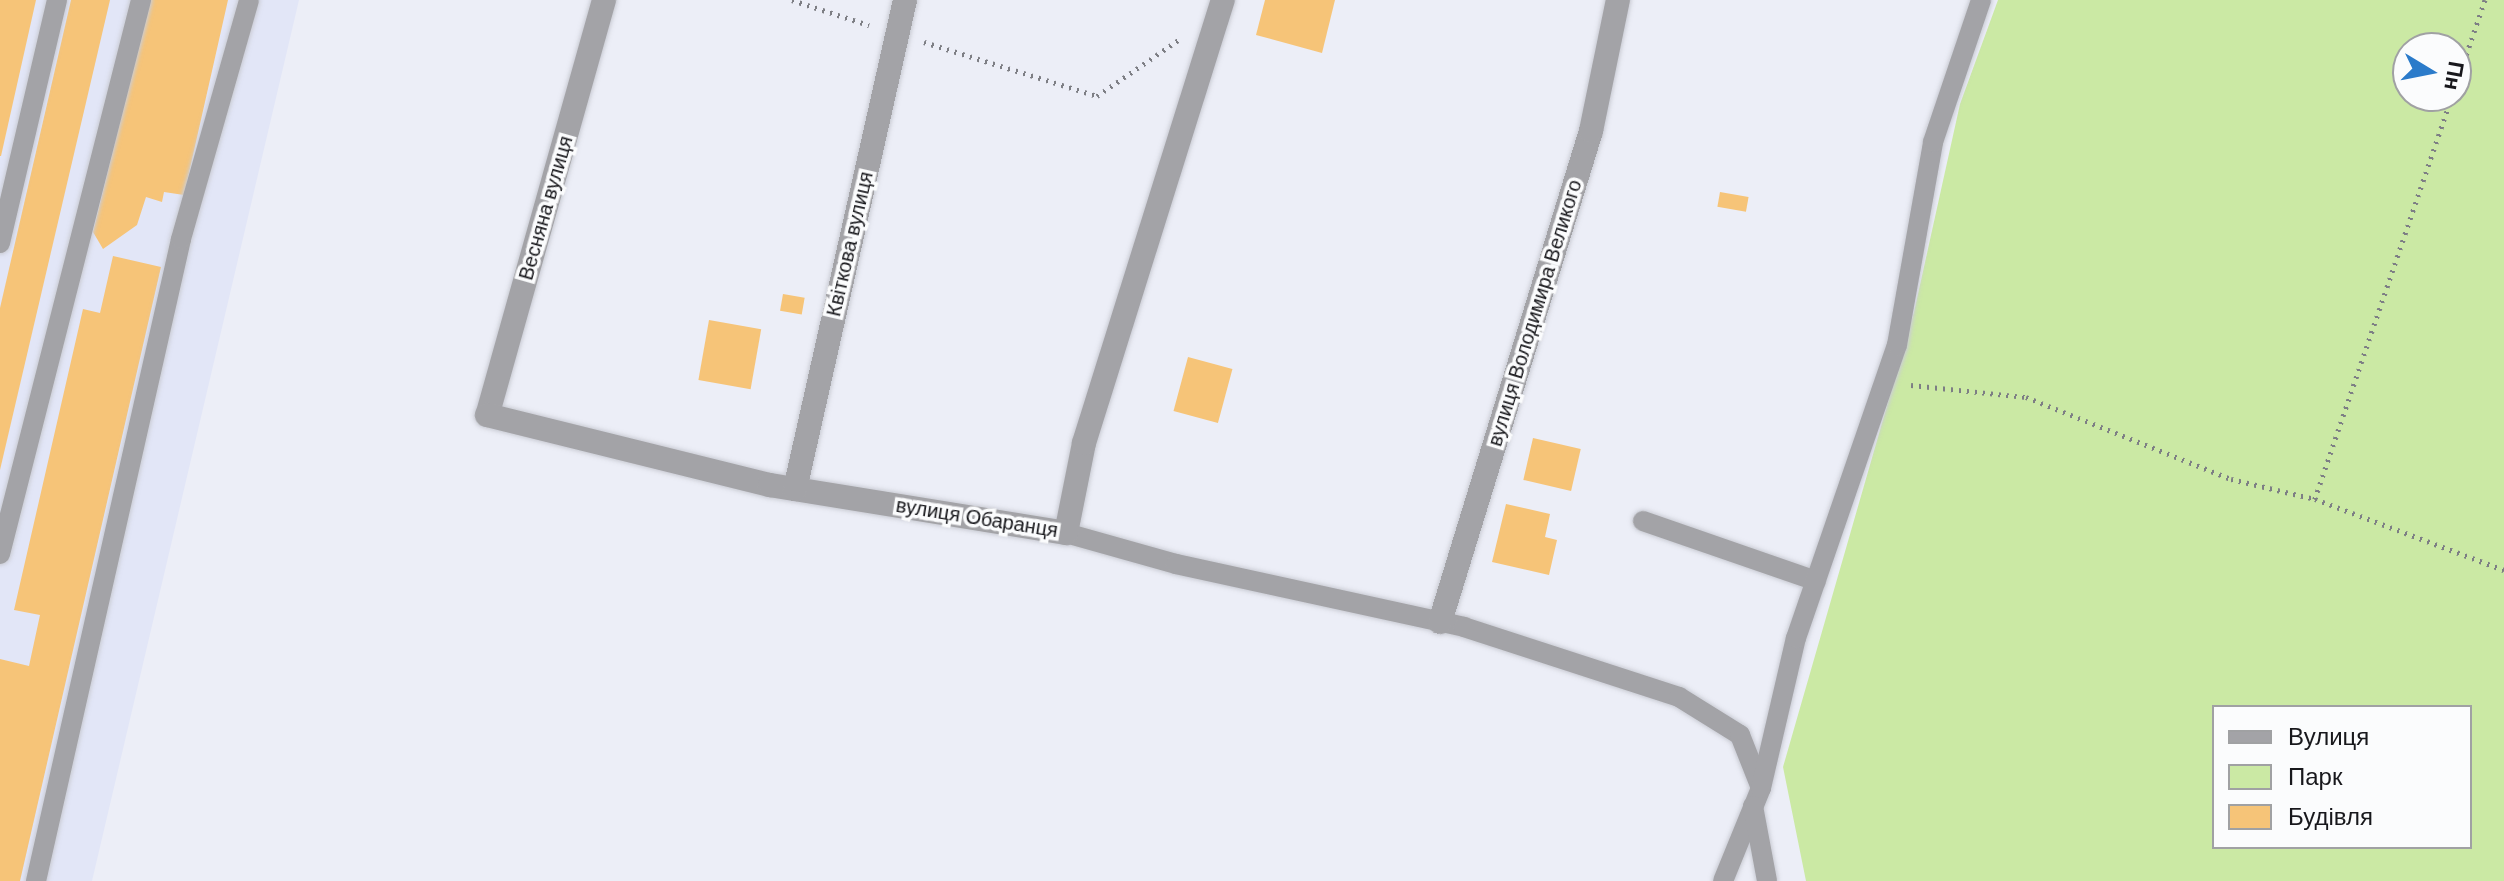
<!DOCTYPE html>
<meta charset="utf-8">
<style>
body{margin:0}
#map{position:relative;width:2504px;height:881px;overflow:hidden;background:#eceef7;font-family:Helvetica,sans-serif}
div>[style]{position:absolute}
.built>*{inset:0;background:#e2e6f7}
.green>*{inset:0;background:#cbe9a4}
.building>*{inset:0;background:#f6c478;transform-origin:0 0}
.path>*{height:5px;margin-top:-2.5px;transform-origin:0;background:repeating-linear-gradient(90deg,#7d7e84 0 2px,transparent 0 8px)}
.roads{filter:drop-shadow(0 0 2px #caccd4) drop-shadow(0 0 2px #caccd4)}
.lane>*{height:20px;margin:-10px;padding:0 10px;transform-origin:10px;border-radius:10px;background:#a3a3a7}
.street>*{height:24px;margin:-12px;padding:0 12px;transform-origin:12px;border-radius:12px;background:#a3a3a7}
span{translate:-50% -50%;white-space:nowrap;text-align:center;line-height:1.15;-webkit-text-stroke:7px #fbfcfd;paint-order:stroke}
.street-label{font-size:20px;color:#18181c}
.legend{position:absolute;left:2212px;top:705px;width:260px;height:144px;box-sizing:border-box;background:#fbfcfd;border:2px solid #a0a1a3;margin:0;padding:10px 14px;list-style:none;font-size:24px;color:#18181c}
.legend li{display:flex;align-items:center;gap:16px;height:40px}
.legend b{width:40px;border:2px solid #a0a1a3}
.north{position:absolute;left:2392px;top:32px;width:80px;height:80px;box-sizing:border-box;background:#fbfcfd;border:2px solid #a0a1a3;border-radius:50%;rotate:100deg;font-size:22px;font-weight:700;line-height:32px;text-align:center;color:#18181c}
.north::after{content:'';display:block;margin:auto;width:28px;height:36px;background:#2b7bca;clip-path:polygon(50% 0,100% 100%,50% 72%,0 100%)}
</style>
<div id="map">
<div class="built">
<i style="clip-path:polygon(0 0,299px 0,92px 881px,0 881px)"></i>
</div>
<div class="green">
<i style="clip-path:polygon(evenodd,1998px 0,2504px 0,2504px 881px,1806px 881px,1783px 767px,1914px 312px,1960px 104px,1998px 0,2408px 48px,2456px 48px,2456px 96px,2408px 96px,2408px 48px,1998px 0,2214px 707px,2470px 707px,2470px 847px,2214px 847px,2214px 707px)"></i>
</div>
<div class="building">
<i style="clip-path:polygon(0 0,36px 0,1px 156px,0 156px)"></i>
<i style="clip-path:polygon(71px 0,110px 0,0 470px,0 308px)"></i>
<i style="clip-path:polygon(150px 0,228px 0,184px 195px,164px 192px,162px 202px,146px 197px,137px 225px,103px 249px,93px 232px)"></i>
<i style="clip-path:polygon(1265px 0,1335px 0,1322px 53px,1256px 35px)"></i>
<i style="left:1720px;top:192px;width:29px;height:15px;rotate:10deg"></i>
<i style="clip-path:polygon(113px 256px,161px 267px,20px 881px,0 881px,0 659px,29px 666px,40px 615px,14px 610px,83px 309px,100px 313px)"></i>
<i style="left:783px;top:294px;width:22px;height:17px;rotate:10deg"></i>
<i style="left:709px;top:320px;width:53px;height:61px;rotate:10deg"></i>
<i style="left:1188px;top:357px;width:46px;height:56px;rotate:15deg"></i>
<i style="left:1533px;top:438px;width:49px;height:43px;rotate:13deg"></i>
<i style="clip-path:polygon(1506px 504px,1550px 514px,1545px 537px,1557px 540px,1549px 575px,1492px 562px)"></i>
</div>
<div class="path">
<i style="left:792px;top:0;width:81px;rotate:18deg"></i>
<i style="left:924px;top:42px;width:181px;rotate:17.3deg"></i>
<i style="left:1097px;top:96px;width:101px;rotate:-34.5deg"></i>
<i style="left:2456px;top:85px;width:90px;rotate:-71.2deg"></i>
<i style="left:2452px;top:96px;width:426px;rotate:108.8deg"></i>
<i style="left:2315px;top:499px;width:202px;rotate:20.6deg"></i>
<i style="left:1911px;top:385px;width:116px;rotate:6deg"></i>
<i style="left:2026px;top:397px;width:221px;rotate:21.8deg"></i>
<i style="left:2231px;top:479px;width:86px;rotate:13.4deg"></i>
</div>
<div class="roads">
<div class="lane">
<i style="left:0;top:243px;width:250px;rotate:-76.8deg"></i>
<i style="left:1643px;top:521px;width:183px;rotate:19.1deg"></i>
<i style="left:1066px;top:533px;width:114px;rotate:15.7deg"></i>
<i style="left:1176px;top:564px;width:295px;rotate:12.3deg"></i>
<i style="left:1464px;top:627px;width:226px;rotate:18deg"></i>
<i style="left:1679px;top:697px;width:72px;rotate:31.9deg"></i>
<i style="left:1740px;top:735px;width:57px;rotate:68.4deg"></i>
<i style="left:1761px;top:788px;width:100px;rotate:112.2deg"></i>
<i style="left:0;top:554px;width:572px;rotate:-75.72deg"></i>
<i style="left:1761px;top:788px;width:154px;rotate:-76.9deg"></i>
<i style="left:1796px;top:638px;width:310px;rotate:-71deg"></i>
<i style="left:1897px;top:345px;width:206px;rotate:-79.9deg"></i>
<i style="left:1933px;top:142px;width:150px;rotate:-71.3deg"></i>
<i style="left:1753px;top:806px;width:76px;rotate:79.4deg"></i>
<i style="left:36px;top:881px;width:658px;rotate:-77.27deg"></i>
<i style="left:181px;top:239px;width:248px;rotate:-74.1deg"></i>
</div>
<div class="street">
<i style="left:604px;top:0;width:431px;rotate:105.7deg"></i>
<i style="left:487px;top:415px;width:292px;rotate:13.9deg"></i>
<i style="left:770px;top:485px;width:300px;rotate:9.2deg"></i>
<i style="left:1066px;top:533px;width:92px;rotate:-78.7deg"></i>
<i style="left:1084px;top:443px;width:464px;rotate:-72.6deg"></i>
<i style="left:795px;top:489px;width:501px;rotate:-77.32deg"></i>
<i style="left:1440px;top:622px;width:514px;rotate:-72.91deg"></i>
<i style="left:1591px;top:131px;width:134px;rotate:-78.4deg"></i>
</div>
</div>
<div class="street-label">
<span style="left:546px;top:208px;rotate:-74deg">Весняна вулиця</span>
<span style="left:850px;top:244px;rotate:-77deg">Квіткова вулиця</span>
<span style="left:1535px;top:313px;rotate:-73deg">вулиця Володимира Великого</span>
<span style="left:977px;top:518px;rotate:9deg">вулиця Обаранця</span>
</div>
<ul class="legend">
<li><b style="height:10px;background:#a3a3a7"></b>Вулиця</li>
<li><b style="height:22px;background:#cbe9a4"></b>Парк</li>
<li><b style="height:22px;background:#f6c478"></b>Будівля</li>
</ul>
<div class="north">Пн</div>
</div>
